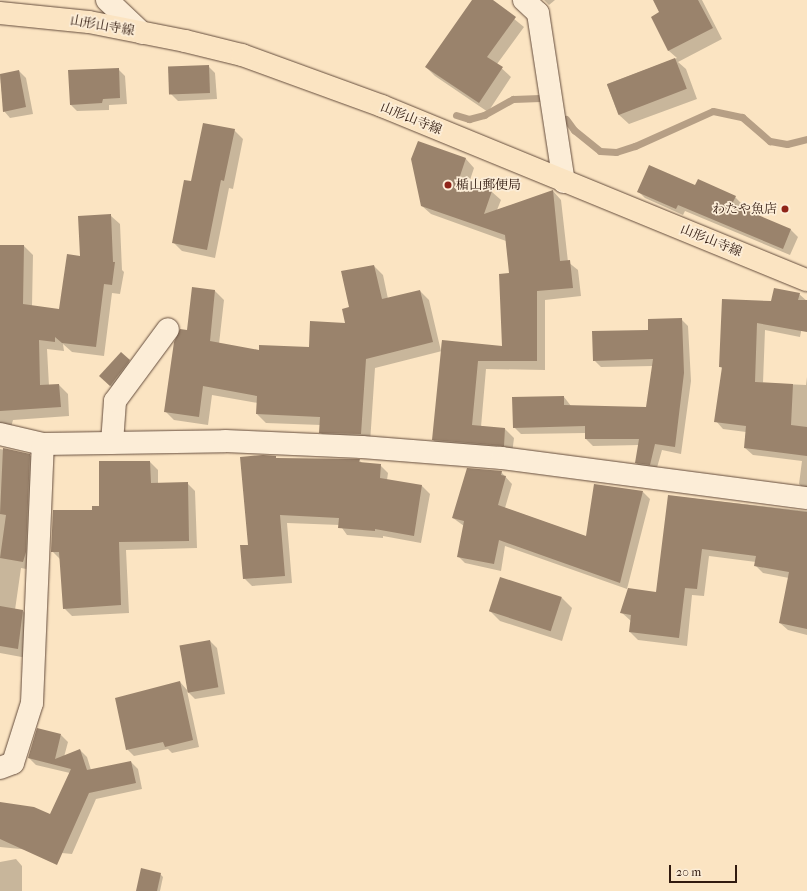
<!DOCTYPE html>
<meta charset="utf-8">
<style>
body{margin:0}
#map{position:relative;width:807px;height:891px;overflow:hidden;background:#fbe4c2;font-family:"IM FELL French Canon","Noto Serif JP",serif}
div>[style]{position:absolute}
.shadow>*{inset:0;background:#0003}
.stream>*{height:7px;margin:-3.5px;padding:0 3.5px;transform-origin:3.5px;border-radius:3.5px;background:#b69f85}
.building>*{inset:0;background:#9a836c;transform-origin:0 0}
.roads{filter:drop-shadow(0 0 1px #644c3c) drop-shadow(0 0 1px #644c3c)}
.minor>*{height:22px;margin:-11px;padding:0 11px;transform-origin:11px;border-radius:11px;background:#fcedd7}
.major>*{height:22px;margin:-11px;padding:0 11px;transform-origin:11px;border-radius:11px;background:#fbe4c2}
.dots>*{width:11px;height:11px;translate:-50% -50%;box-sizing:border-box;border:2px solid #fcedd7;border-radius:50%}
span{translate:-50% -50%;white-space:nowrap;text-align:center;line-height:1.15;-webkit-text-stroke:3.5px #fcedd7;paint-order:stroke}
.street-label{font-size:13px;color:#311a0f}
.poi-label{font-size:13px;color:#311a0f}
.left{translate:0 -50%;text-align:left}
.right{translate:-100% -50%;text-align:right}
.scale{position:absolute;left:669px;top:865px;width:68px;height:18px;box-sizing:border-box;border:2px solid #311a0f;border-top:0;padding-left:5px;font-size:12px;line-height:14px;white-space:nowrap;color:#311a0f;-webkit-text-stroke:3px #fcedd7;paint-order:stroke}
</style>
<div id="map">
<div class="shadow">
<i style="clip-path:polygon(473px 0,491px 0,524px 27px,497px 64px,511px 77px,488px 112px,435px 76px,426px 67px)"></i>
<i style="clip-path:polygon(544px 0,555px 0,549px 5px)"></i>
<i style="clip-path:polygon(654px 0,702px 0,722px 39px,678px 62px,686px 69px,697px 99px,629px 124px,618px 114px,607px 84px,677px 58px,669px 51px,652px 17px,661px 13px)"></i>
<i style="clip-path:polygon(208px 66px,215px 73px,217px 99px,178px 101px,171px 94px)"></i>
<i style="clip-path:polygon(118px 69px,125px 76px,127px 104px,109px 105px,109px 110px,77px 111px,70px 104px)"></i>
<i style="clip-path:polygon(19px 71px,26px 78px,33px 114px,10px 118px,4px 111px,0 75px)"></i>
<i style="clip-path:polygon(234px 130px,243px 139px,233px 189px,229px 188px,215px 258px,182px 251px,173px 242px,192px 182px)"></i>
<i style="clip-path:polygon(418px 143px,466px 159px,474px 168px,469px 183px,492px 192px,501px 200px,497px 210px,553px 191px,561px 200px,568px 262px,578px 270px,581px 296px,545px 300px,545px 370px,486px 369px,481px 427px,505px 429px,514px 438px,512px 454px,442px 448px,433px 440px,442px 351px,375px 368px,370px 443px,329px 441px,320px 432px,321px 425px,266px 423px,257px 414px,258px 403px,212px 395px,208px 425px,174px 420px,165px 411px,175px 343px,181px 330px,188px 331px,193px 288px,215px 291px,224px 300px,219px 344px,260px 351px,260px 346px,310px 348px,311px 322px,347px 324px,343px 310px,350px 308px,342px 272px,374px 266px,383px 275px,388px 299px,420px 291px,429px 300px,441px 351px,442px 341px,503px 347px,500px 275px,510px 274px,506px 241px,431px 214px,422px 206px,412px 159px)"></i>
<i style="clip-path:polygon(696px 186px,735px 197px,742px 204px,740px 208px,791px 230px,798px 237px,790px 255px,685px 211px,683px 215px,645px 198px,639px 192px)"></i>
<i style="clip-path:polygon(111px 216px,120px 224px,122px 270px,124px 272px,120px 294px,112px 293px,104px 356px,72px 352px,63px 344px,64px 351px,47px 349px,49px 386px,59px 385px,68px 394px,69px 416px,13px 420px,10px 431px,0 434px,0 246px,24px 246px,33px 255px,32px 306px,60px 310px,81px 258px)"></i>
<i style="clip-path:polygon(799px 294px,807px 301px,800px 337px,765px 330px,763px 383px,806px 385px,807px 377px,807px 492px,799px 484px,802px 461px,753px 455px,745px 448px,746px 432px,723px 429px,716px 421px,723px 369px,720px 367px,772px 302px)"></i>
<i style="clip-path:polygon(681px 319px,688px 326px,691px 381px,681px 454px,662px 450px,656px 471px,643px 469px,636px 463px,639px 445px,593px 446px,586px 439px,586px 433px,521px 434px,514px 427px,564px 397px,571px 406px,647px 408px,653px 366px,601px 367px,594px 360px,649px 331px)"></i>
<i style="clip-path:polygon(129px 361px,136px 368px,118px 392px,107px 383px)"></i>
<i style="clip-path:polygon(0 449px,30px 455px,39px 464px,32px 570px,21px 568px,15px 610px,23px 611px,32px 620px,27px 658px,0 653px)"></i>
<i style="clip-path:polygon(275px 457px,278px 460px,359px 460px,362px 463px,380px 465px,388px 473px,387px 480px,422px 486px,430px 494px,421px 543px,383px 536px,383px 538px,347px 535px,340px 525px,287px 523px,292px 583px,252px 586px,244px 578px,249px 546px)"></i>
<i style="clip-path:polygon(100px 462px,150px 462px,158px 470px,158px 484px,187px 483px,195px 491px,197px 548px,126px 550px,129px 613px,72px 616px,64px 608px,61px 560px,52px 551px,100px 507px)"></i>
<i style="clip-path:polygon(501px 472px,512px 484px,505px 508px,587px 537px,643px 492px,650px 499px,627px 589px,505px 546px,501px 571px,465px 563px,458px 556px,464px 526px,453px 518px)"></i>
<i style="clip-path:polygon(669px 496px,807px 511px,807px 635px,788px 630px,780px 623px,789px 578px,763px 573px,755px 565px,756px 562px,709px 556px,704px 596px,692px 595px,687px 646px,638px 640px,630px 632px,631px 621px,621px 612px,657px 593px)"></i>
<i style="clip-path:polygon(562px 598px,572px 608px,562px 641px,500px 621px,490px 611px)"></i>
<i style="clip-path:polygon(210px 641px,217px 648px,225px 694px,195px 699px,187px 691px,199px 747px,172px 753px,168px 749px,134px 756px,127px 749px,180px 682px,188px 691px)"></i>
<i style="clip-path:polygon(61px 735px,68px 742px,64px 757px,80px 750px,87px 757px,91px 770px,131px 762px,138px 769px,142px 789px,96px 799px,72px 854px,0 847px,0 803px,51px 815px,70px 773px,36px 765px,29px 758px)"></i>
<i style="clip-path:polygon(16px 859px,22px 866px,22px 891px,0 891px,0 862px)"></i>
<i style="clip-path:polygon(160px 874px,163px 877px,160px 891px,137px 891px)"></i>
</div>
<div class="stream">
<i style="left:456px;top:115px;width:14px;rotate:17deg"></i>
<i style="left:469px;top:119px;width:16px;rotate:-15deg"></i>
<i style="left:484px;top:115px;width:33px;rotate:-29deg"></i>
<i style="left:513px;top:99px;width:27px;rotate:-2deg"></i>
<i style="left:566px;top:119px;width:14px;rotate:54deg"></i>
<i style="left:574px;top:130px;width:33px;rotate:39deg"></i>
<i style="left:600px;top:151px;width:16px;rotate:4deg"></i>
<i style="left:616px;top:152px;width:20px;rotate:-18deg"></i>
<i style="left:635px;top:146px;width:85px;rotate:-24.2deg"></i>
<i style="left:713px;top:111px;width:30px;rotate:12deg"></i>
<i style="left:742px;top:117px;width:37px;rotate:41deg"></i>
<i style="left:770px;top:141px;width:17px;rotate:10deg"></i>
<i style="left:787px;top:144px;width:21px;rotate:-14deg"></i>
</div>
<div class="building">
<i style="clip-path:polygon(472px 0,493px 0,516px 17px,487px 57px,503px 67px,479px 103px,425px 67px)"></i>
<i style="clip-path:polygon(653px 0,698px 0,713px 28px,668px 51px,651px 17px,659px 12px)"></i>
<i style="left:675px;top:58px;width:33px;height:73px;rotate:69deg"></i>
<i style="left:209px;top:65px;width:28px;height:41px;rotate:88deg"></i>
<i style="clip-path:polygon(119px 68px,120px 98px,103px 99px,102px 103px,70px 105px,68px 70px)"></i>
<i style="clip-path:polygon(19px 70px,26px 107px,3px 112px,0 74px)"></i>
<i style="clip-path:polygon(203px 123px,235px 129px,224px 181px,221px 180px,207px 250px,172px 243px,184px 180px,191px 181px)"></i>
<i style="clip-path:polygon(418px 141px,466px 158px,459px 179px,492px 191px,484px 214px,553px 190px,560px 261px,570px 260px,573px 288px,537px 291px,537px 361px,478px 361px,472px 425px,505px 428px,504px 446px,432px 440px,442px 340px,502px 346px,499px 274px,509px 273px,505px 235px,421px 206px,411px 159px)"></i>
<i style="clip-path:polygon(649px 165px,695px 185px,698px 179px,736px 196px,732px 204px,791px 229px,783px 249px,678px 205px,676px 209px,637px 192px)"></i>
<i style="clip-path:polygon(111px 214px,113px 262px,115px 262px,112px 285px,104px 284px,96px 347px,62px 343px,55px 337px,55px 342px,39px 340px,40px 385px,59px 384px,61px 407px,0 411px,0 245px,24px 245px,23px 304px,59px 309px,67px 254px,80px 256px,78px 216px)"></i>
<i style="clip-path:polygon(374px 265px,382px 299px,420px 290px,433px 342px,366px 359px,361px 434px,319px 433px,320px 417px,256px 414px,257px 396px,203px 386px,199px 417px,164px 412px,174px 342px,180px 329px,187px 330px,192px 287px,215px 290px,210px 341px,259px 350px,259px 345px,309px 347px,310px 321px,345px 323px,342px 309px,349px 307px,341px 271px)"></i>
<i style="clip-path:polygon(774px 288px,800px 293px,798px 300px,807px 300px,807px 332px,757px 323px,755px 382px,793px 384px,791px 425px,807px 427px,807px 456px,744px 448px,746px 426px,714px 422px,722px 367px,719px 367px,722px 299px,771px 301px)"></i>
<i style="clip-path:polygon(682px 318px,684px 373px,675px 447px,655px 444px,650px 465px,635px 463px,639px 439px,585px 439px,585px 426px,513px 428px,512px 397px,564px 396px,564px 405px,646px 407px,653px 359px,593px 361px,592px 331px,648px 330px,648px 319px)"></i>
<i style="clip-path:polygon(121px 352px,130px 360px,110px 386px,99px 376px)"></i>
<i style="clip-path:polygon(3px 448px,30px 454px,26px 552px,23px 562px,0 558px,6px 515px,0 514px)"></i>
<i style="clip-path:polygon(263px 455px,276px 456px,276px 458px,360px 459px,359px 462px,381px 464px,380px 478px,422px 485px,414px 536px,375px 529px,375px 531px,338px 528px,339px 518px,280px 515px,285px 576px,243px 579px,240px 545px,248px 545px,240px 457px)"></i>
<i style="clip-path:polygon(99px 461px,150px 461px,151px 483px,188px 482px,189px 541px,119px 542px,121px 605px,63px 609px,59px 552px,51px 552px,53px 510px,92px 510px,92px 506px,99px 506px)"></i>
<i style="clip-path:polygon(467px 468px,502px 471px,501px 475px,506px 476px,498px 505px,586px 536px,594px 484px,643px 491px,620px 583px,499px 540px,494px 564px,457px 557px,464px 521px,452px 518px)"></i>
<i style="clip-path:polygon(668px 495px,807px 512px,807px 629px,779px 623px,789px 572px,754px 566px,756px 556px,702px 549px,697px 589px,685px 588px,679px 638px,629px 632px,631px 615px,620px 613px,628px 588px,656px 592px)"></i>
<i style="left:500px;top:577px;width:65px;height:36px;rotate:18deg"></i>
<i style="clip-path:polygon(0 606px,23px 610px,18px 649px,0 646px)"></i>
<i style="left:210px;top:640px;width:48px;height:31px;rotate:80deg"></i>
<i style="clip-path:polygon(180px 681px,193px 740px,165px 747px,163px 742px,126px 750px,115px 698px)"></i>
<i style="clip-path:polygon(37px 728px,61px 734px,55px 759px,80px 749px,87px 770px,131px 761px,136px 783px,89px 793px,57px 865px,0 839px,0 802px,34px 807px,50px 814px,71px 769px,28px 758px)"></i>
<i style="clip-path:polygon(141px 868px,161px 873px,157px 891px,136px 891px)"></i>
</div>
<div class="roads">
<div class="minor">
<i style="left:107px;top:0;width:48px;rotate:43.3deg"></i>
<i style="left:524px;top:0;width:19px;rotate:43deg"></i>
<i style="left:538px;top:13px;width:171px;rotate:81.3deg"></i>
<i style="left:0;top:434px;width:44px;rotate:13.1deg"></i>
<i style="left:43px;top:444px;width:182px;rotate:-0.9deg"></i>
<i style="left:225px;top:441px;width:137px;rotate:2.5deg"></i>
<i style="left:362px;top:447px;width:140px;rotate:4.5deg"></i>
<i style="left:502px;top:458px;width:308px;rotate:7.5deg"></i>
<i style="left:112px;top:443px;width:42px;rotate:-85.9deg"></i>
<i style="left:115px;top:401px;width:89px;rotate:-53.6deg"></i>
<i style="left:0;top:768px;width:14px;rotate:-21deg"></i>
<i style="left:13px;top:763px;width:63px;rotate:-72.4deg"></i>
<i style="left:32px;top:703px;width:259px;rotate:-87.6deg"></i>
</div>
<div class="major">
<i style="left:0;top:13px;width:89px;rotate:5.8deg"></i>
<i style="left:89px;top:22px;width:98px;rotate:11.2deg"></i>
<i style="left:185px;top:41px;width:59px;rotate:13.8deg"></i>
<i style="left:242px;top:55px;width:149px;rotate:20deg"></i>
<i style="left:382px;top:106px;width:459px;rotate:22.3deg"></i>
</div>
</div>
<div class="dots">
<i style="left:448px;top:185px;background:#8f2418"></i>
<i style="left:785px;top:209px;background:#8f2418"></i>
</div>
<div class="street-label">
<span style="left:102px;top:26px;rotate:10deg">山形山寺線</span>
<span style="left:411px;top:119px;rotate:22deg">山形山寺線</span>
<span style="left:711px;top:241px;rotate:22deg">山形山寺線</span>
</div>
<div class="poi-label">
<span class="left" style="left:456px;top:185px">楯山郵便局</span>
<span class="right" style="left:777px;top:209px">わたや魚店</span>
</div>
<div class="scale">20 m</div>
</div>
